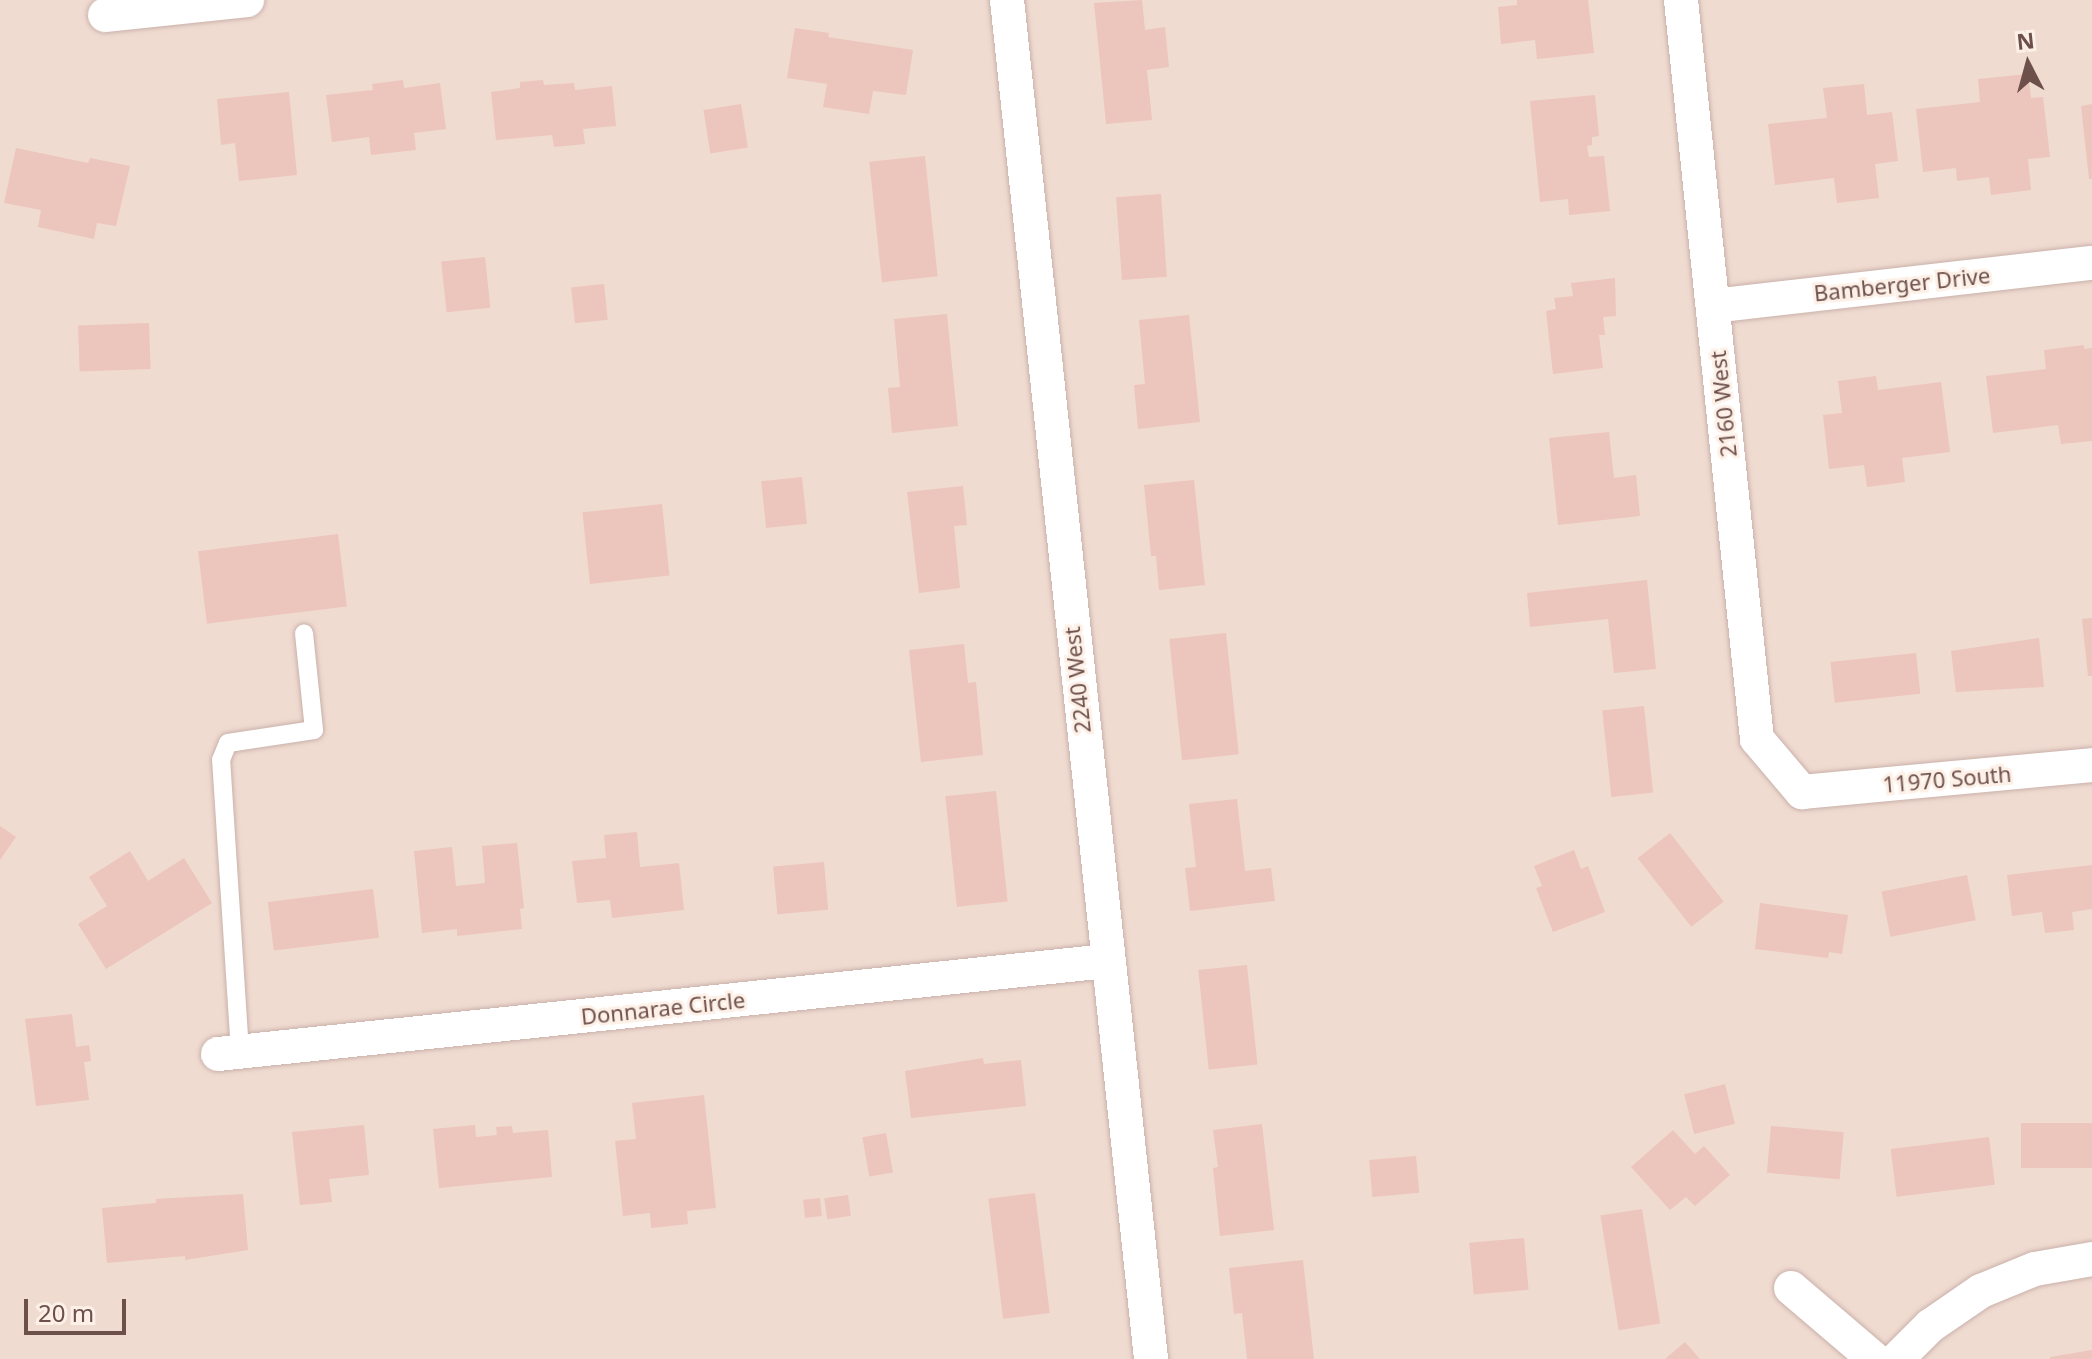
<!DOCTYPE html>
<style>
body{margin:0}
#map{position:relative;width:2092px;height:1359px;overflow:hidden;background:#f9ebe2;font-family:"Noto Sans",sans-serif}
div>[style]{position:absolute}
.residential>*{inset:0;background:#f0dbd1;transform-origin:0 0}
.building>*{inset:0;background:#ecc5bc;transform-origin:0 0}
.roads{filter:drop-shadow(0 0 2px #c9b1aa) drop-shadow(0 0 2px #c9b1aa)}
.service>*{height:18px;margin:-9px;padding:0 9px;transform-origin:9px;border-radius:9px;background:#fff}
.minor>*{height:34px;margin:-17px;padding:0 17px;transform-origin:17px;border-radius:17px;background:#fff}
span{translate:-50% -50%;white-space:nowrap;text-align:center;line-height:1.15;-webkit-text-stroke:6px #fdf0e7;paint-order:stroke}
.street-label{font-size:22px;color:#6e504b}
.north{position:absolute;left:1988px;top:24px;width:80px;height:80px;-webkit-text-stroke:6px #fdf0e7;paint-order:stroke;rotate:354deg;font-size:22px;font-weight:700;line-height:32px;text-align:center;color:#6e504b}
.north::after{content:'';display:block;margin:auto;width:28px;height:36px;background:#6e504b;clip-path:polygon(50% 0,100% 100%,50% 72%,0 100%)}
.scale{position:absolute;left:24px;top:1299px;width:102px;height:36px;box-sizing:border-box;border:4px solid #6e504b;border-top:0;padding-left:10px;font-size:24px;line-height:28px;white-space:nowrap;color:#6e504b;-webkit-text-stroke:6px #fdf0e7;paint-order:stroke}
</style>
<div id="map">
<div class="residential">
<i style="left:0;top:0;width:2092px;height:1359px"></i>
</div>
<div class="building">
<i style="clip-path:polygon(1142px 0,1145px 30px,1165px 27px,1169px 67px,1147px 70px,1152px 120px,1106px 124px,1094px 3px)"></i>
<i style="clip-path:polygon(1517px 0,1588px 0,1594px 53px,1537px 59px,1535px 40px,1501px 44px,1498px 7px,1517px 5px)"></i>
<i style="clip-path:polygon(795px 28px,829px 33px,828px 37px,913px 50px,906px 95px,873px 91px,869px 114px,823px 107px,827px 84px,787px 78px)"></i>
<i style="clip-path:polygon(2028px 74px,2031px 98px,2043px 97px,2050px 157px,2028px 159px,2031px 190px,1991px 195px,1989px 177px,1957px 181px,1956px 168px,1923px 172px,1916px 109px,1980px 102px,1978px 79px)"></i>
<i style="clip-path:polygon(403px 80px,404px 88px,440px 83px,446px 129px,414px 133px,416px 150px,371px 155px,369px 137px,332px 142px,326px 95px,373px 90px,372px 84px)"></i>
<i style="clip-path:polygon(543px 80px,544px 85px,574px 83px,575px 90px,612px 86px,616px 126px,583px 129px,585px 144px,554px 147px,552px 135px,496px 140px,491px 92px,520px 88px,520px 82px)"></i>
<i style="clip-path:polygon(1864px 84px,1867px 115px,1892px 112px,1898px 161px,1875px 164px,1879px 198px,1837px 203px,1834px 178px,1775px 185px,1768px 124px,1827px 118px,1823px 88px)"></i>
<i style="clip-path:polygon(289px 92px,297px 175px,239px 181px,235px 143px,221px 145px,217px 99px)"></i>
<i style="clip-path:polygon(1595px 95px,1599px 136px,1592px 137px,1592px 145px,1587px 146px,1589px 157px,1604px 156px,1610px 211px,1569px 215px,1568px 199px,1540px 202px,1530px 101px)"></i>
<i style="left:741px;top:104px;width:44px;height:38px;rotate:81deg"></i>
<i style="clip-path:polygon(2092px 104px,2092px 179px,2089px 179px,2081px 106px)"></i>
<i style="clip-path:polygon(16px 148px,88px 163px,90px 158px,130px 166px,116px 226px,97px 223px,94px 239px,38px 227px,41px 210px,4px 203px)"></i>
<i style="left:925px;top:156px;width:121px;height:56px;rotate:84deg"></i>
<i style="left:1161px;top:194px;width:83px;height:45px;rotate:86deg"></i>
<i style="left:485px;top:257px;width:51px;height:44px;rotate:84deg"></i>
<i style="clip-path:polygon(1615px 278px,1616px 316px,1603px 317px,1605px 335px,1599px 335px,1603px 368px,1553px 374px,1546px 311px,1556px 309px,1554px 298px,1573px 296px,1571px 283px)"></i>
<i style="left:604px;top:284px;width:36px;height:33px;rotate:84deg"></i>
<i style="clip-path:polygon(947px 314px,958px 426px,892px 433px,888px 388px,900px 387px,894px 319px)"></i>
<i style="clip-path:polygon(1189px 315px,1200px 422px,1138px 429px,1134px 385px,1145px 384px,1139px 320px)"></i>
<i style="left:149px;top:323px;width:46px;height:71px;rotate:88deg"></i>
<i style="clip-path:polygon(2084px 345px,2084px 349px,2092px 348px,2092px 441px,2061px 444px,2058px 425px,1993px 433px,1986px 376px,2046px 369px,2044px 350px)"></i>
<i style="clip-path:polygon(1876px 376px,1878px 390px,1941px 382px,1950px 452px,1902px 458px,1905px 482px,1867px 487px,1864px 465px,1829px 469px,1823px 415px,1842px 413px,1838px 381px)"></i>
<i style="clip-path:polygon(1609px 432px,1614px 478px,1636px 475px,1640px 516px,1558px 525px,1549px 438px)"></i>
<i style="left:802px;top:477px;width:47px;height:41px;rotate:84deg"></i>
<i style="clip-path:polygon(1194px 480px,1205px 585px,1159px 590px,1156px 556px,1151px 556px,1144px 485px)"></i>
<i style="clip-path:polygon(963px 486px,967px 525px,954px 526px,960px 588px,919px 593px,907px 492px)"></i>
<i style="left:662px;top:504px;width:72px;height:80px;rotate:84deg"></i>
<i style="left:338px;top:534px;width:73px;height:141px;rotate:83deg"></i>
<i style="clip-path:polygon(1647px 580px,1656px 669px,1614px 673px,1608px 619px,1530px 627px,1527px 593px)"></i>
<i style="clip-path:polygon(2092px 618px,2092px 676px,2088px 676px,2082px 619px)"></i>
<i style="left:1226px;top:633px;width:122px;height:57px;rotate:84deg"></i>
<i style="clip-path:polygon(2039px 638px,2044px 687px,1956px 692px,1951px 651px)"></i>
<i style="clip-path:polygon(964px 644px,968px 683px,976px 682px,983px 755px,921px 762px,909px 650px)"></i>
<i style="left:1916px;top:653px;width:41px;height:86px;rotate:84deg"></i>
<i style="left:1644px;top:706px;width:87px;height:42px;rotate:84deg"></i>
<i style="left:996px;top:791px;width:111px;height:51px;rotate:84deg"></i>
<i style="clip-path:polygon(1237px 799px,1245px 871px,1271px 868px,1275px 901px,1190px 911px,1185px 868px,1196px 867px,1189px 804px)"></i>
<i style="clip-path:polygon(0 826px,16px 837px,0 860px)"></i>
<i style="clip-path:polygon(637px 832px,640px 867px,679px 863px,684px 910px,612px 918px,610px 900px,577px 903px,572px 861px,606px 858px,604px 835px)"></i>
<i style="left:1670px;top:833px;width:87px;height:41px;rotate:52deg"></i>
<i style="clip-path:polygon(517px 843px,524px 908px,520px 909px,522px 929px,457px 936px,457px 929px,422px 933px,414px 851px,452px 847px,456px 886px,485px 883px,482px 846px)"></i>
<i style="clip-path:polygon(1574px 850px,1581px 869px,1588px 866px,1605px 912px,1553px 932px,1536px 888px,1542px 886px,1534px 866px)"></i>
<i style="clip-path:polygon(130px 851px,148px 881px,184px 858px,212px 903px,106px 969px,78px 924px,107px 906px,89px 877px)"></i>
<i style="left:824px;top:862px;width:48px;height:51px;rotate:85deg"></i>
<i style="clip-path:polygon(2092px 865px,2092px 909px,2072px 912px,2074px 930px,2045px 933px,2042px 912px,2012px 916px,2007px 875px)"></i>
<i style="left:1967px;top:875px;width:46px;height:87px;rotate:79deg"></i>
<i style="left:373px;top:889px;width:49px;height:106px;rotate:83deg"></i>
<i style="clip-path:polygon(1760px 903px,1848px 915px,1842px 954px,1829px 952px,1828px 958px,1755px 949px)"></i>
<i style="left:1247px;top:965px;width:100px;height:49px;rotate:84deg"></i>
<i style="clip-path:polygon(72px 1014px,76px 1047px,89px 1045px,91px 1061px,84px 1062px,89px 1100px,36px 1106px,25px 1019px)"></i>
<i style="clip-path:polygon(983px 1058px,984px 1064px,1021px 1060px,1026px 1106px,911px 1118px,905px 1071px)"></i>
<i style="left:1725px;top:1084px;width:41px;height:42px;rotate:76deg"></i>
<i style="clip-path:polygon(704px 1095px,716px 1208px,687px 1211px,688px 1224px,651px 1228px,650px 1213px,623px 1216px,615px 1141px,636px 1139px,632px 1103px)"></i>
<i style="left:2092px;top:1123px;width:45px;height:71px;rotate:90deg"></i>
<i style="clip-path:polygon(1262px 1124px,1274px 1230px,1220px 1236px,1213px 1168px,1218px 1167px,1213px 1130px)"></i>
<i style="clip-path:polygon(364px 1125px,369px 1175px,329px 1179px,332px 1202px,300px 1205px,292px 1132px)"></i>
<i style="clip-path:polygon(475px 1125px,476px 1137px,497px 1135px,496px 1127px,512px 1126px,513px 1133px,548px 1130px,552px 1177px,439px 1188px,433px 1129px)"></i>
<i style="left:1771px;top:1126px;width:73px;height:47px;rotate:5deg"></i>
<i style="clip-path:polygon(1673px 1130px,1695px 1154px,1704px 1146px,1730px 1175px,1695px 1206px,1686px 1197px,1670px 1210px,1631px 1167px)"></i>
<i style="left:886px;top:1133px;width:40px;height:24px;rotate:80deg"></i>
<i style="left:1989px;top:1137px;width:48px;height:99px;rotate:83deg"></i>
<i style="left:1416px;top:1156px;width:37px;height:47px;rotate:85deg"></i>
<i style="left:1035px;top:1193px;width:121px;height:47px;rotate:83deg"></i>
<i style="clip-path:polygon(243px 1194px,248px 1250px,185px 1260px,185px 1256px,107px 1263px,102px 1208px,156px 1203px,156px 1199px)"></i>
<i style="left:848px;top:1195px;width:21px;height:24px;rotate:82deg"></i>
<i style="left:820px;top:1198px;width:18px;height:17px;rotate:84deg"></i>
<i style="left:1642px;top:1209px;width:116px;height:42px;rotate:81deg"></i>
<i style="left:1524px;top:1238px;width:52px;height:55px;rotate:85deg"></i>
<i style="clip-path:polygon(1303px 1260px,1314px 1359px,1247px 1359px,1242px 1313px,1234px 1314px,1229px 1268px)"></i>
<i style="clip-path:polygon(1685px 1342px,1700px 1359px,1665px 1359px)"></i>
<i style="clip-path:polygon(2092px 1350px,2092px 1359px,2050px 1359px,2050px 1357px)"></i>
</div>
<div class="roads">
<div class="service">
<i style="left:240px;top:1052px;width:293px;rotate:-93.7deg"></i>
<i style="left:221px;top:760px;width:18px;rotate:-68deg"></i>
<i style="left:228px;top:743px;width:87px;rotate:-8.6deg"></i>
<i style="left:314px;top:730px;width:97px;rotate:-95.9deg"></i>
</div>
<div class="minor">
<i style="left:1007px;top:0;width:1367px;rotate:83.95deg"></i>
<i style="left:1681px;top:0;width:743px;rotate:84.13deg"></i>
<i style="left:1757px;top:739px;width:70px;rotate:49.7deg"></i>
<i style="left:1802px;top:792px;width:291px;rotate:-5.3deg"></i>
<i style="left:105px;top:15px;width:143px;rotate:-6deg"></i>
<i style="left:1713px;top:306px;width:381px;rotate:-6.5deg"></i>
<i style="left:218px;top:1054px;width:894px;rotate:-5.97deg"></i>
<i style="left:1791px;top:1288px;width:109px;rotate:40.5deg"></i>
<i style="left:1897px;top:1359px;width:47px;rotate:-45deg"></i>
<i style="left:1930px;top:1326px;width:62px;rotate:-34.5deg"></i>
<i style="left:1981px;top:1291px;width:58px;rotate:-22.2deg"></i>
<i style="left:2035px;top:1269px;width:58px;rotate:-10deg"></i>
</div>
</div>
<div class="street-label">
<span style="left:1902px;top:284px;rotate:-6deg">Bamberger Drive</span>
<span style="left:1723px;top:404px;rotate:-96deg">2160 West</span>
<span style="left:1077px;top:680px;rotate:-96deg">2240 West</span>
<span style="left:1947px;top:779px;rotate:-5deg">11970 South</span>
<span style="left:663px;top:1008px;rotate:-6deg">Donnarae Circle</span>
</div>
<div class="north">N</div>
<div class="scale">20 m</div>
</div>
